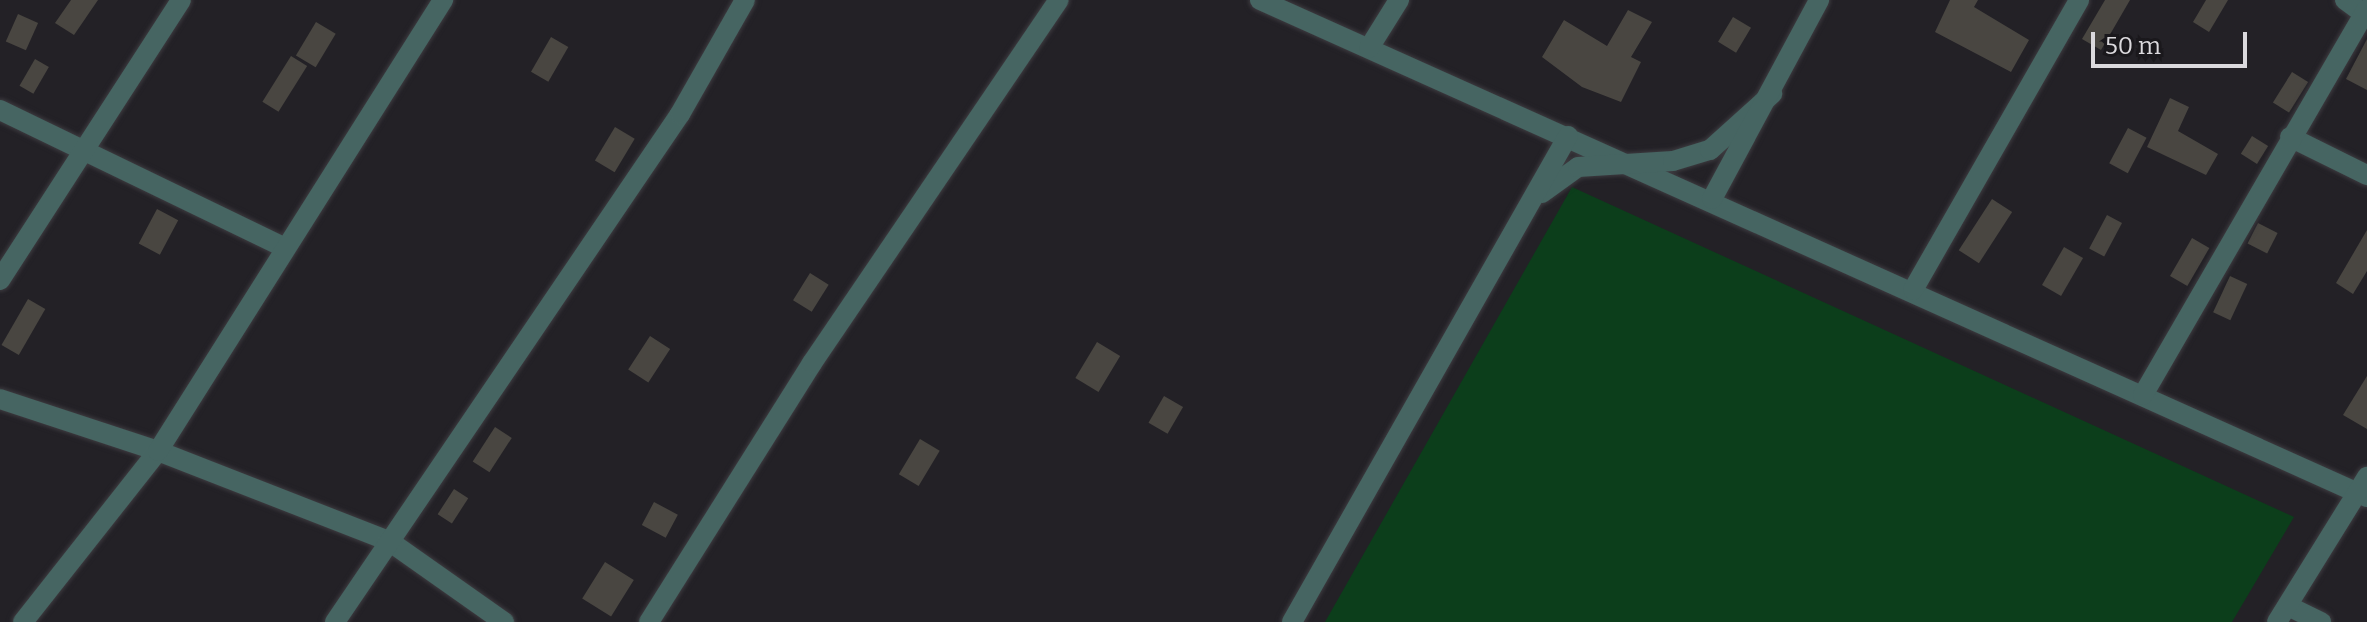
<!DOCTYPE html>
<style>
body{margin:0}
#map{position:relative;width:2367px;height:622px;overflow:hidden;background:#232126;font-family:Bitter,serif}
div>[style]{position:absolute}
.green>*{inset:0;background:#0c3e1b}
.building>*{inset:0;background:#494641;transform-origin:0 0}
.roads{filter:drop-shadow(0 0 2px #3d3b40) drop-shadow(0 0 2px #3d3b40)}
.minor>*{height:20px;margin:-10px;padding:0 10px;transform-origin:10px;border-radius:10px;background:#466562}
span{translate:-50% -50%;white-space:nowrap;text-align:center;line-height:1.15;-webkit-text-stroke:6px #1a181c;paint-order:stroke}
.scale{position:absolute;left:2091px;top:32px;width:156px;height:36px;box-sizing:border-box;border:4px solid #dbd9dd;border-top:0;padding-left:10px;font-size:24px;line-height:28px;white-space:nowrap;color:#dbd9dd;-webkit-text-stroke:6px #1a181c;paint-order:stroke}
</style>
<div id="map">
<div class="green">
<i style="clip-path:polygon(1572px 187px,2294px 517px,2232px 622px,1325px 622px)"></i>
</div>
<div class="building">
<i style="clip-path:polygon(71px 0,98px 0,74px 35px,55px 23px)"></i>
<i style="clip-path:polygon(1950px 0,1978px 0,1974px 7px,2029px 40px,2011px 72px,1935px 32px)"></i>
<i style="clip-path:polygon(2105px 0,2130px 0,2101px 50px,2082px 39px)"></i>
<i style="clip-path:polygon(2206px 0,2228px 0,2209px 32px,2193px 22px)"></i>
<i style="clip-path:polygon(1628px 10px,1652px 22px,1631px 57px,1641px 62px,1621px 102px,1582px 87px,1542px 57px,1564px 20px,1607px 46px)"></i>
<i style="left:18px;top:14px;width:22px;height:30px;rotate:24deg"></i>
<i style="left:1733px;top:17px;width:21px;height:29px;rotate:31deg"></i>
<i style="left:316px;top:22px;width:23px;height:39px;rotate:31deg"></i>
<i style="left:551px;top:37px;width:20px;height:40px;rotate:30deg"></i>
<i style="clip-path:polygon(2367px 39px,2367px 90px,2346px 79px)"></i>
<i style="left:291px;top:56px;width:19px;height:54px;rotate:32deg"></i>
<i style="left:35px;top:59px;width:16px;height:31px;rotate:30deg"></i>
<i style="left:2292px;top:72px;width:19px;height:36px;rotate:32deg"></i>
<i style="clip-path:polygon(2170px 98px,2189px 107px,2178px 131px,2218px 154px,2206px 175px,2147px 147px)"></i>
<i style="left:615px;top:127px;width:23px;height:39px;rotate:31deg"></i>
<i style="left:2128px;top:128px;width:21px;height:40px;rotate:28deg"></i>
<i style="left:2252px;top:136px;width:19px;height:21px;rotate:32deg"></i>
<i style="left:1992px;top:199px;width:24px;height:61px;rotate:33deg"></i>
<i style="left:157px;top:209px;width:24px;height:39px;rotate:28deg"></i>
<i style="left:2107px;top:215px;width:17px;height:38px;rotate:28deg"></i>
<i style="left:2258px;top:223px;width:22px;height:23px;rotate:27deg"></i>
<i style="clip-path:polygon(2367px 230px,2367px 271px,2353px 294px,2336px 283px)"></i>
<i style="left:2192px;top:238px;width:20px;height:44px;rotate:30deg"></i>
<i style="left:2064px;top:247px;width:22px;height:44px;rotate:30deg"></i>
<i style="left:810px;top:273px;width:22px;height:32px;rotate:32deg"></i>
<i style="left:2230px;top:276px;width:19px;height:40px;rotate:25deg"></i>
<i style="left:28px;top:299px;width:20px;height:53px;rotate:30deg"></i>
<i style="left:650px;top:336px;width:24px;height:40px;rotate:33deg"></i>
<i style="left:1097px;top:342px;width:27px;height:42px;rotate:31deg"></i>
<i style="clip-path:polygon(2367px 376px,2367px 429px,2343px 415px)"></i>
<i style="left:1164px;top:396px;width:22px;height:31px;rotate:30deg"></i>
<i style="left:495px;top:427px;width:20px;height:41px;rotate:33deg"></i>
<i style="left:920px;top:439px;width:23px;height:41px;rotate:31deg"></i>
<i style="left:454px;top:489px;width:17px;height:30px;rotate:33deg"></i>
<i style="left:654px;top:502px;width:27px;height:26px;rotate:28deg"></i>
<i style="left:605px;top:562px;width:34px;height:43px;rotate:32deg"></i>
</div>
<div class="roads">
<div class="minor">
<i style="left:1260px;top:0;width:1213px;rotate:24.18deg"></i>
<i style="left:2345px;top:0;width:27px;rotate:36deg"></i>
<i style="left:1369px;top:48px;width:57px;rotate:-58deg"></i>
<i style="left:0;top:110px;width:317px;rotate:25.8deg"></i>
<i style="left:2290px;top:137px;width:86px;rotate:26.3deg"></i>
<i style="left:1542px;top:193px;width:44px;rotate:-35.8deg"></i>
<i style="left:1578px;top:167px;width:95px;rotate:-3.6deg"></i>
<i style="left:1673px;top:161px;width:39px;rotate:-17deg"></i>
<i style="left:1710px;top:150px;width:84px;rotate:-42.1deg"></i>
<i style="left:1712px;top:199px;width:226px;rotate:-61.7deg"></i>
<i style="left:0;top:280px;width:333px;rotate:-57.1deg"></i>
<i style="left:1913px;top:290px;width:334px;rotate:-60.2deg"></i>
<i style="left:2143px;top:395px;width:446px;rotate:-59.9deg"></i>
<i style="left:0;top:399px;width:166px;rotate:18.2deg"></i>
<i style="left:158px;top:451px;width:248px;rotate:21.3deg"></i>
<i style="left:389px;top:541px;width:141px;rotate:35.2deg"></i>
<i style="left:2288px;top:606px;width:37px;rotate:26deg"></i>
<i style="left:23px;top:622px;width:218px;rotate:-51.7deg"></i>
<i style="left:158px;top:451px;width:534px;rotate:-57.71deg"></i>
<i style="left:335px;top:622px;width:614px;rotate:-55.82deg"></i>
<i style="left:680px;top:114px;width:131px;rotate:-60.3deg"></i>
<i style="left:649px;top:622px;width:306px;rotate:-57.8deg"></i>
<i style="left:812px;top:363px;width:439px;rotate:-55.8deg"></i>
<i style="left:1292px;top:622px;width:559px;rotate:-60.41deg"></i>
<i style="left:2277px;top:622px;width:171px;rotate:-58.2deg"></i>
</div>
</div>
<div class="scale">50 m</div>
</div>
